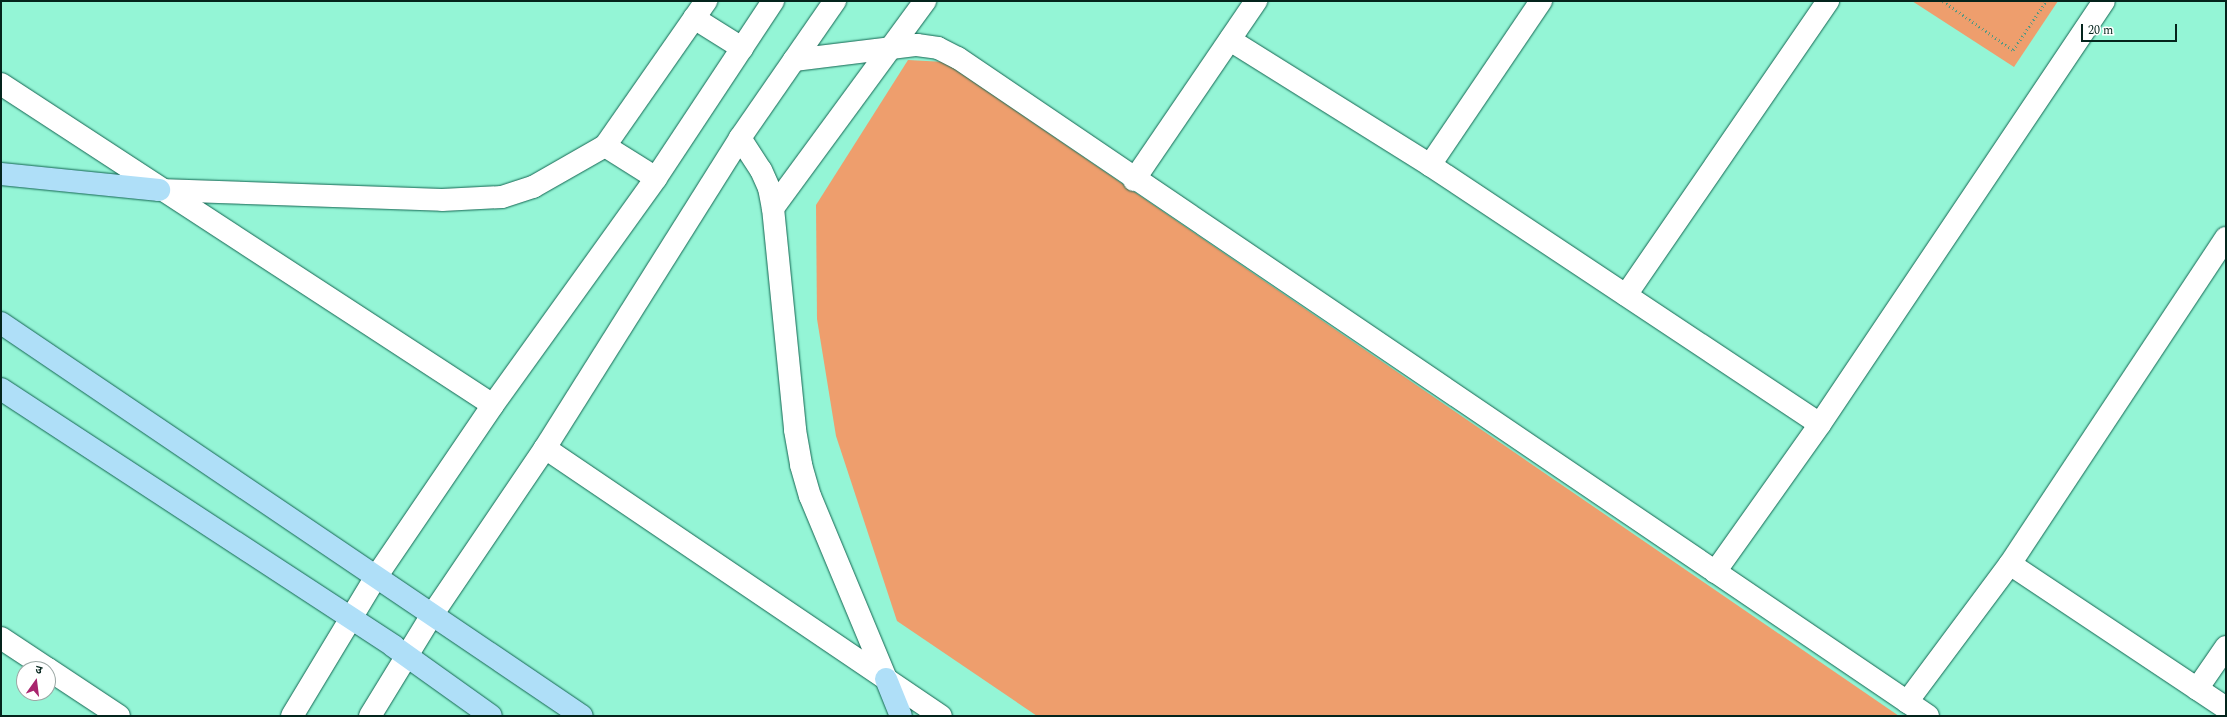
<!DOCTYPE html>
<meta charset="utf-8">
<style>
body{margin:0}
#map{position:relative;width:2227px;height:717px;overflow:hidden;background:#94f5d6;font-family:Spectral,"Noto Sans Devanagari",serif}
div>[style]{position:absolute}
.green>*{inset:0;background:#ee9e6d}
.path>*{height:2.5px;margin-top:-1.25px;transform-origin:0;background:repeating-linear-gradient(90deg,#549883 0 1px,transparent 0 4px)}
.roads{filter:drop-shadow(0 0 1px #136551) drop-shadow(0 0 1px #136551)}
.minor>*{height:22px;margin:-11px;padding:0 11px;transform-origin:11px;border-radius:11px;background:#fff}
.major>*{height:22px;margin:-11px;padding:0 11px;transform-origin:11px;border-radius:11px;background:#afdff8}
span{translate:-50% -50%;white-space:nowrap;text-align:center;line-height:1.15;-webkit-text-stroke:4px #fff;paint-order:stroke}
.frame{position:absolute;inset:0;border:2px solid #04241c;pointer-events:none}
.north{position:absolute;left:16px;top:661px;width:40px;height:40px;box-sizing:border-box;background:#fff;border:1px solid #9ba7a4;border-radius:50%;rotate:14deg;font-size:11px;font-weight:700;line-height:16px;text-align:center;color:#04241c}
.north::after{content:'';display:block;margin:auto;width:14px;height:18px;background:#a9256e;clip-path:polygon(50% 0,100% 100%,50% 72%,0 100%)}
.scale{position:absolute;left:2081px;top:24px;width:96px;height:18px;box-sizing:border-box;border:2px solid #04241c;border-top:0;padding-left:5px;font-size:12px;line-height:14px;white-space:nowrap;color:#04241c;-webkit-text-stroke:3px #fff;paint-order:stroke}
</style>
<div id="map">
<div class="green">
<i style="clip-path:polygon(1912px 1px,2058px 1px,2014px 67px)"></i>
<i style="clip-path:polygon(908px 60px,945px 62px,1899px 716px,1037px 716px,897px 621px,836px 436px,817px 319px,816px 205px)"></i>
</div>
<div class="path">
<i style="left:1943px;top:1px;width:85px;rotate:35deg"></i>
<i style="left:2013px;top:50px;width:59px;rotate:-56deg"></i>
</div>
<div class="roads">
<div class="minor">
<i style="left:694px;top:18px;width:57px;rotate:32deg"></i>
<i style="left:1230px;top:40px;width:236px;rotate:32deg"></i>
<i style="left:1430px;top:165px;width:468px;rotate:33.6deg"></i>
<i style="left:794px;top:60px;width:124px;rotate:-7deg"></i>
<i style="left:917px;top:45px;width:21px;rotate:8deg"></i>
<i style="left:938px;top:48px;width:22px;rotate:27deg"></i>
<i style="left:958px;top:58px;width:1172px;rotate:34.15deg"></i>
<i style="left:1px;top:84px;width:587px;rotate:33.12deg"></i>
<i style="left:740px;top:138px;width:38px;rotate:57deg"></i>
<i style="left:761px;top:170px;width:20px;rotate:66deg"></i>
<i style="left:769px;top:188px;width:20px;rotate:79deg"></i>
<i style="left:773px;top:208px;width:223px;rotate:84.3deg"></i>
<i style="left:795px;top:430px;width:36px;rotate:80deg"></i>
<i style="left:801px;top:465px;width:32px;rotate:74deg"></i>
<i style="left:810px;top:496px;width:198px;rotate:67.4deg"></i>
<i style="left:605px;top:146px;width:177px;rotate:-55.1deg"></i>
<i style="left:1430px;top:165px;width:198px;rotate:-55.9deg"></i>
<i style="left:1134px;top:180px;width:217px;rotate:-55.7deg"></i>
<i style="left:159px;top:190px;width:283px;rotate:2deg"></i>
<i style="left:442px;top:200px;width:60px;rotate:-2.9deg"></i>
<i style="left:502px;top:197px;width:33px;rotate:-18deg"></i>
<i style="left:533px;top:187px;width:83px;rotate:-29.7deg"></i>
<i style="left:605px;top:146px;width:60px;rotate:32.1deg"></i>
<i style="left:773px;top:208px;width:257px;rotate:-53.7deg"></i>
<i style="left:1626px;top:295px;width:357px;rotate:-55.5deg"></i>
<i style="left:545px;top:448px;width:478px;rotate:34.1deg"></i>
<i style="left:2010px;top:564px;width:260px;rotate:33.7deg"></i>
<i style="left:1715px;top:572px;width:181px;rotate:-54.6deg"></i>
<i style="left:1820px;top:424px;width:509px;rotate:-56.12deg"></i>
<i style="left:1px;top:638px;width:56px;rotate:33.4deg"></i>
<i style="left:48px;top:669px;width:85px;rotate:33.5deg"></i>
<i style="left:2197px;top:689px;width:51px;rotate:-55.4deg"></i>
<i style="left:1907px;top:702px;width:172px;rotate:-53.3deg"></i>
<i style="left:2010px;top:564px;width:391px;rotate:-56.5deg"></i>
<i style="left:292px;top:716px;width:162px;rotate:-58.9deg"></i>
<i style="left:376px;top:577px;width:208px;rotate:-55.8deg"></i>
<i style="left:493px;top:405px;width:279px;rotate:-54.3deg"></i>
<i style="left:656px;top:178px;width:212px;rotate:-56.5deg"></i>
<i style="left:370px;top:716px;width:119px;rotate:-58.5deg"></i>
<i style="left:432px;top:615px;width:202px;rotate:-55.9deg"></i>
<i style="left:545px;top:448px;width:366px;rotate:-57.8deg"></i>
<i style="left:740px;top:138px;width:167px;rotate:-55.3deg"></i>
</div>
<div class="major">
<i style="left:1px;top:174px;width:159px;rotate:5.8deg"></i>
<i style="left:1px;top:323px;width:701px;rotate:34.08deg"></i>
<i style="left:1px;top:389px;width:469px;rotate:33.2deg"></i>
<i style="left:393px;top:646px;width:120px;rotate:35.5deg"></i>
<i style="left:886px;top:679px;width:40px;rotate:68deg"></i>
</div>
</div>
<div class="frame"></div>
<div class="north">उ</div>
<div class="scale">20 m</div>
</div>
